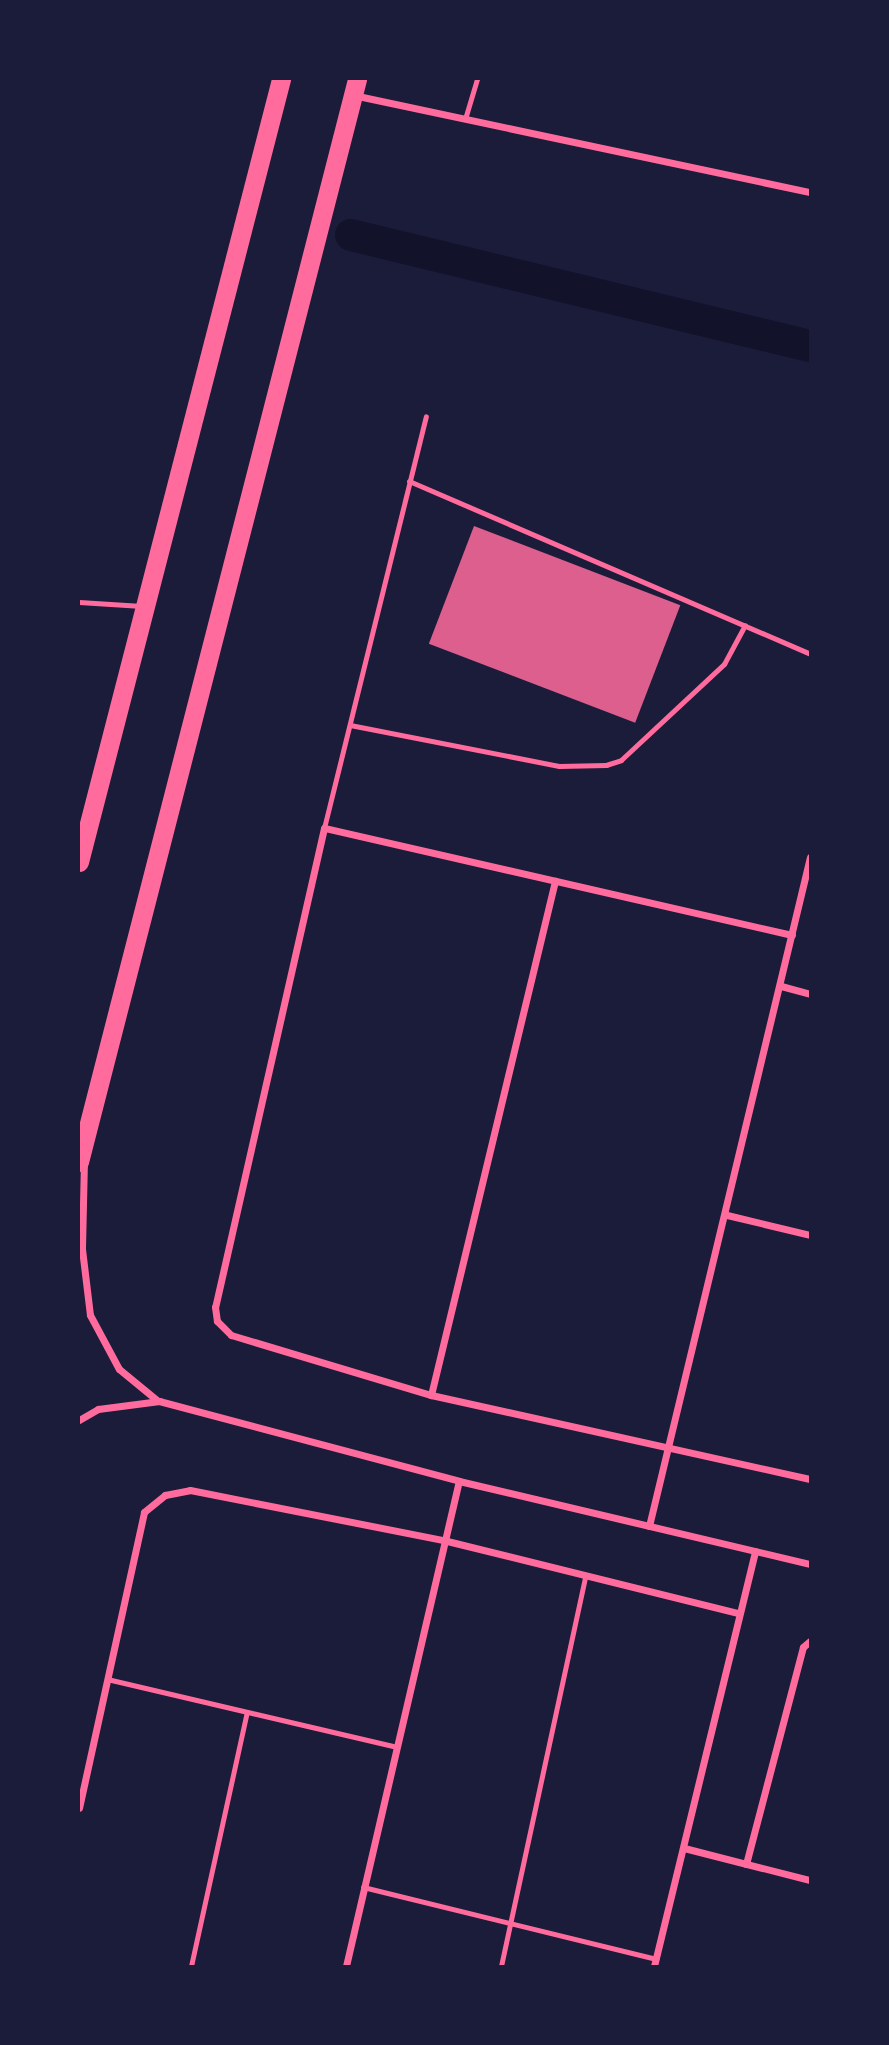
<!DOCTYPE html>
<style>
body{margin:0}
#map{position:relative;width:889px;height:2045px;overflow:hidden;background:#1b1b3a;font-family:Manrope,sans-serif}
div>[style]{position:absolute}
.canal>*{height:32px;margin:-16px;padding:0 16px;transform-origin:16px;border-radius:16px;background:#12122b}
.building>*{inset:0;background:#dd5f8e;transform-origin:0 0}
.service>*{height:5px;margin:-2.5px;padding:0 2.5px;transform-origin:2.5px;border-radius:2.5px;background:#ff6b9d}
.minor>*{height:7px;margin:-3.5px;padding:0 3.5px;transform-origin:3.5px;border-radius:3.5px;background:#ff6b9d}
.trunk>*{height:19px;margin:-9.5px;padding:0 9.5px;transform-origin:9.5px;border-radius:9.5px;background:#ff6b9d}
span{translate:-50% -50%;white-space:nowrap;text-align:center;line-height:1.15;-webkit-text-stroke:5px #1b1b3a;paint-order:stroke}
.frame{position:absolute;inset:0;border:80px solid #1b1b3a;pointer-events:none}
</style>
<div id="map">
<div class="canal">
<i style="left:351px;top:235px;width:472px;rotate:13.6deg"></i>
</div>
<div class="building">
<i style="left:474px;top:526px;width:221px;height:126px;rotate:21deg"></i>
</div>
<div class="service">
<i style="left:465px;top:119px;width:42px;rotate:-73.3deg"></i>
<i style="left:409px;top:481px;width:437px;rotate:23.3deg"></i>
<i style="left:79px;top:602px;width:63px;rotate:3.6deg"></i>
<i style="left:350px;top:725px;width:213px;rotate:11.1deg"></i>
<i style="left:559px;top:766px;width:47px;rotate:-1.2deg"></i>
<i style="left:606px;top:765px;width:16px;rotate:-18deg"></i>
<i style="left:621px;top:760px;width:141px;rotate:-43deg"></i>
<i style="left:724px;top:664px;width:44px;rotate:-61.7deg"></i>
<i style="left:324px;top:828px;width:424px;rotate:-76.1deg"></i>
<i style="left:107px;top:1679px;width:298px;rotate:13.2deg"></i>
<i style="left:363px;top:1887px;width:302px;rotate:13.8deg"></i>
<i style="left:191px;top:1966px;width:260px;rotate:-77.6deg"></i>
<i style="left:501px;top:1966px;width:398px;rotate:-77.8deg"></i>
</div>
<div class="minor">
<i style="left:353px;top:95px;width:467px;rotate:12deg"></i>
<i style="left:792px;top:935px;width:480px;rotate:-167.1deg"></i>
<i style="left:324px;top:828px;width:491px;rotate:102.8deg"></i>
<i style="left:215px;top:1307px;width:14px;rotate:82deg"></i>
<i style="left:217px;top:1321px;width:20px;rotate:45deg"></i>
<i style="left:231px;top:1335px;width:209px;rotate:16.7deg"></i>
<i style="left:431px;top:1395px;width:388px;rotate:12.5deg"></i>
<i style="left:781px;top:986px;width:30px;rotate:15deg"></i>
<i style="left:84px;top:1160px;width:89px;rotate:91.3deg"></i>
<i style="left:82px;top:1249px;width:66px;rotate:83.1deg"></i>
<i style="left:90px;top:1315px;width:61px;rotate:61.8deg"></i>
<i style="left:119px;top:1369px;width:50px;rotate:39.4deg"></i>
<i style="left:727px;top:1215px;width:85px;rotate:13.5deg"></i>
<i style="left:431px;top:1395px;width:529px;rotate:-76.44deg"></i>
<i style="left:79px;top:1420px;width:22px;rotate:-30deg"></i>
<i style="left:98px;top:1409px;width:62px;rotate:-7.5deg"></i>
<i style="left:159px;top:1401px;width:310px;rotate:14.9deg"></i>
<i style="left:459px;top:1481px;width:361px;rotate:13.3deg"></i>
<i style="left:649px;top:1526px;width:688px;rotate:-76.47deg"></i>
<i style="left:79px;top:1808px;width:303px;rotate:-77.6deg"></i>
<i style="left:144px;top:1512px;width:27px;rotate:-39deg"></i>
<i style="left:165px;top:1495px;width:25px;rotate:-11deg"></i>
<i style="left:190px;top:1490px;width:262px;rotate:11.2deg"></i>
<i style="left:447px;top:1541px;width:300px;rotate:13.9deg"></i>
<i style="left:684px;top:1848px;width:130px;rotate:14.3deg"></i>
<i style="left:746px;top:1864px;width:224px;rotate:-75.3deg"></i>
<i style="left:803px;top:1647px;width:9px;rotate:-41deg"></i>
<i style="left:346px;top:1966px;width:498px;rotate:-76.9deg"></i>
<i style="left:654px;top:1966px;width:427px;rotate:-76.3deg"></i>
</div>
<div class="trunk">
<i style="left:79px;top:862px;width:809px;rotate:-75.53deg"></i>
<i style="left:79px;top:1162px;width:1118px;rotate:-75.6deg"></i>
</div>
<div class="frame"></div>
</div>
